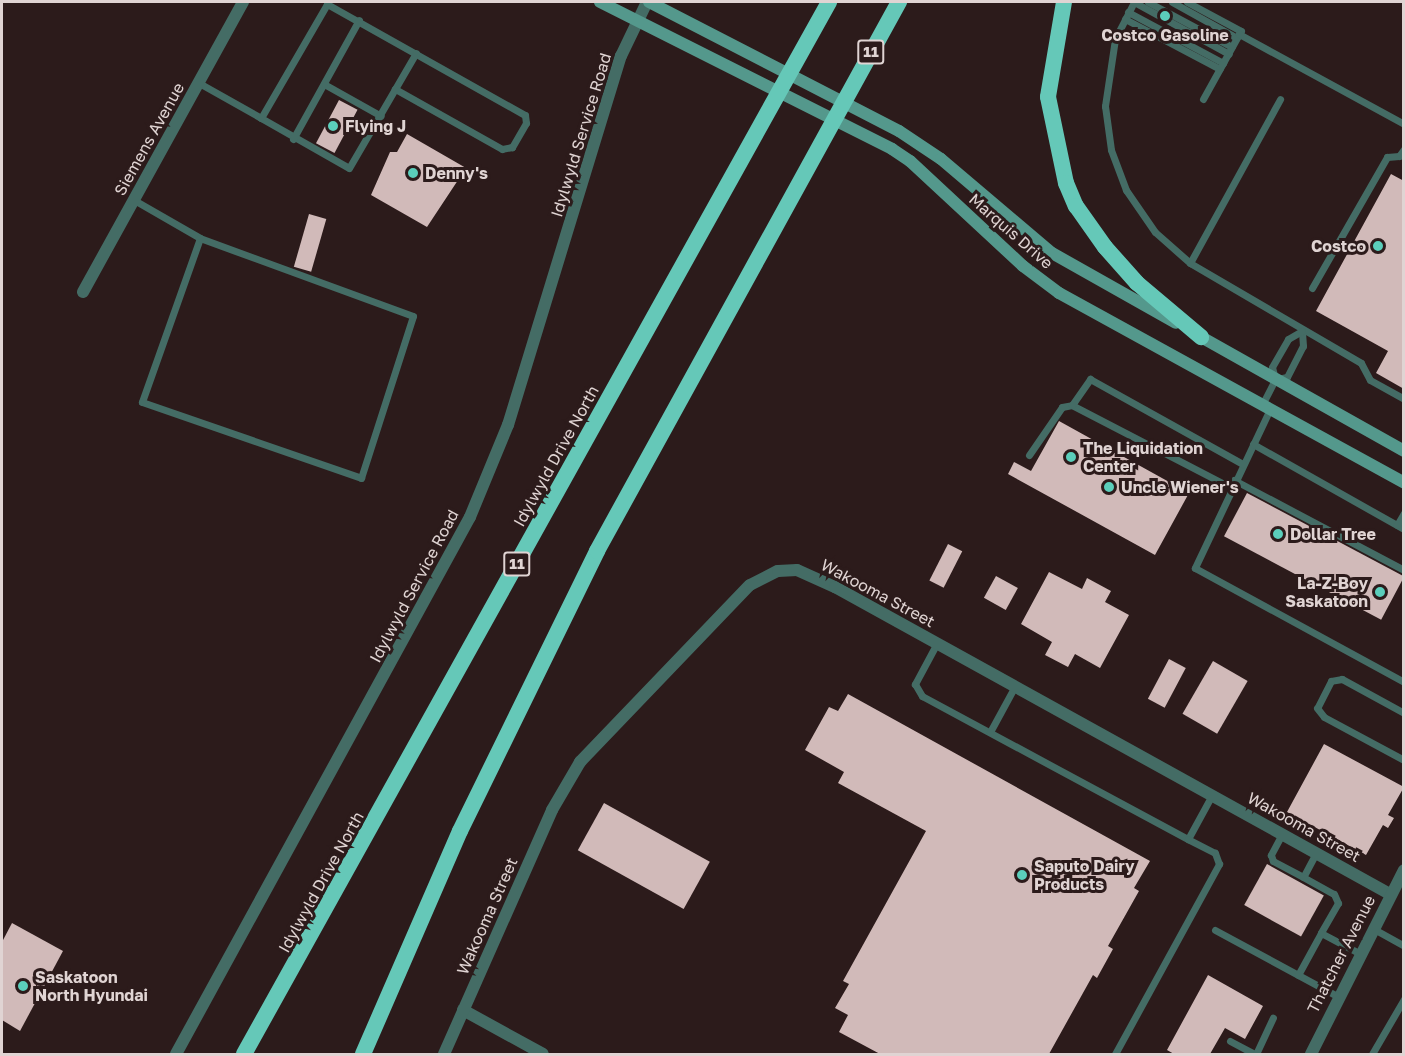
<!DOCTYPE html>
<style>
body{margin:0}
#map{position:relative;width:1405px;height:1056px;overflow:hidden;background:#2c1b1b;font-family:"Golos Text",sans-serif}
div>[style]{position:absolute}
.building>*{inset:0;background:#d1bab9;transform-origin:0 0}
.service>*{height:7px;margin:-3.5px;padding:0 3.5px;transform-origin:3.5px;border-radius:3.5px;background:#446c65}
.minor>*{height:12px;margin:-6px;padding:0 6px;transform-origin:6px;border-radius:6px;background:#446c65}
.secondary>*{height:12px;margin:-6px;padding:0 6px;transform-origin:6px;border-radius:6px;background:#54988c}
.trunk>*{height:16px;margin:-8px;padding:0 8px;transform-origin:8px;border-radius:8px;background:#65c8b8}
.dots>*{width:16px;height:16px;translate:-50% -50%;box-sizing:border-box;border:3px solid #2c1b1b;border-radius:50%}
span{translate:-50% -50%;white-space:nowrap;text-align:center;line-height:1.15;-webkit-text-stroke:6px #2c1b1b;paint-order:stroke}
.shield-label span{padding:2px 4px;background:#2c1b1b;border:2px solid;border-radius:4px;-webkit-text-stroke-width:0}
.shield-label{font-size:15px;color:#e0d4d3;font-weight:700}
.poi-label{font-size:16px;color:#e0d4d3;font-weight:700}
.left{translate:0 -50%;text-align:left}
.right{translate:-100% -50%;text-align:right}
.street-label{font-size:16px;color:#e0d4d3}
.frame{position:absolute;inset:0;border:3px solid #e0d4d3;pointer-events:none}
</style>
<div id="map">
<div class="building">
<i style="left:339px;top:100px;width:21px;height:49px;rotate:28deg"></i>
<i style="clip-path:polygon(407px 134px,466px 168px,427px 227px,371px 195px,390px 152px,397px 152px)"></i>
<i style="clip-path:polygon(1391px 174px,1404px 181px,1404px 389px,1376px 373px,1388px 351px,1316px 311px)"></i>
<i style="left:309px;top:214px;width:18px;height:55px;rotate:16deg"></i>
<i style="clip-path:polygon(1059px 421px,1189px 493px,1155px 555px,1008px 474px,1014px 462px,1031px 471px)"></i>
<i style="left:1247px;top:493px;width:178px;height:49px;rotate:28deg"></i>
<i style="left:948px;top:544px;width:16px;height:41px;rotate:27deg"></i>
<i style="clip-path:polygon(1049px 572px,1082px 589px,1087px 578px,1111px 591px,1105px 602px,1129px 615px,1100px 668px,1075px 654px,1068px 667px,1045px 655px,1052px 642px,1021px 624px)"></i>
<i style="left:996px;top:576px;width:25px;height:25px;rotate:29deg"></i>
<i style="left:1169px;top:659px;width:19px;height:45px;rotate:28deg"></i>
<i style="left:1213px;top:661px;width:40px;height:61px;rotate:30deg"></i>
<i style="clip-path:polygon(848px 694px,1150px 861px,1134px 888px,1139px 891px,1108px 946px,1113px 949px,1097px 978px,1093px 975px,1049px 1054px,880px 1054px,839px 1032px,848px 1015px,835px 1008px,849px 984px,843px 981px,926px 831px,838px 783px,844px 772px,805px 750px,829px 707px,838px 711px)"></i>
<i style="clip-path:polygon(1324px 744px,1404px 787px,1388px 815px,1394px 818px,1388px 828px,1383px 825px,1366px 855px,1287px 812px)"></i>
<i style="left:604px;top:803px;width:121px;height:54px;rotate:29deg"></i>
<i style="left:1267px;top:864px;width:65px;height:47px;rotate:29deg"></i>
<i style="clip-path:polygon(12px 923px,63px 951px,20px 1031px,2px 1020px,2px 942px)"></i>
<i style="clip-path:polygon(1208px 975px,1263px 1006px,1245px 1039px,1225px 1028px,1210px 1054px,1174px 1054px,1167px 1050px)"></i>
</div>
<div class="service">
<i style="left:1134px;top:2px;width:42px;rotate:117.2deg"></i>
<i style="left:1115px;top:39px;width:68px;rotate:98.5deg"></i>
<i style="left:1105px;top:106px;width:44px;rotate:82.2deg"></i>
<i style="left:1111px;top:150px;width:43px;rotate:69.4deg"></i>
<i style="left:1126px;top:190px;width:51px;rotate:55.4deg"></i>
<i style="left:1155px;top:232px;width:47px;rotate:41.5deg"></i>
<i style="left:1190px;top:263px;width:198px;rotate:30.3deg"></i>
<i style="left:1361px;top:363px;width:19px;rotate:62deg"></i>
<i style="left:1370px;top:380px;width:39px;rotate:29deg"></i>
<i style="left:1134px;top:2px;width:108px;rotate:28.7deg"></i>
<i style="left:1148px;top:2px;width:95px;rotate:28.2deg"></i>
<i style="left:1172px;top:2px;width:74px;rotate:29deg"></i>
<i style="left:1187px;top:2px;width:61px;rotate:28.2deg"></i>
<i style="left:1241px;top:31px;width:4px;rotate:124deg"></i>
<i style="left:1128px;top:12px;width:108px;rotate:28.2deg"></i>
<i style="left:1125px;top:19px;width:107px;rotate:27.8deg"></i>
<i style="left:199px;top:83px;width:71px;rotate:29.4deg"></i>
<i style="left:261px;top:118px;width:132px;rotate:-59.9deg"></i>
<i style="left:327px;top:4px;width:227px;rotate:29.3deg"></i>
<i style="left:525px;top:115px;width:8px;rotate:83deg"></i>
<i style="left:526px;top:123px;width:28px;rotate:120deg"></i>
<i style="left:512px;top:147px;width:10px;rotate:169deg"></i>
<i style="left:502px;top:149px;width:123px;rotate:-150.7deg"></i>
<i style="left:324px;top:84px;width:65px;rotate:29.3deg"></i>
<i style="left:1203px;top:99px;width:74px;rotate:-61deg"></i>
<i style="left:1239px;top:34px;width:188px;rotate:28.6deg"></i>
<i style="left:261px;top:118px;width:101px;rotate:29.6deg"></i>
<i style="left:349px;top:168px;width:133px;rotate:-59.8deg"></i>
<i style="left:293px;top:139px;width:136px;rotate:-61deg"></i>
<i style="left:134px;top:200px;width:76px;rotate:29.9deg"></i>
<i style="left:200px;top:238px;width:174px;rotate:109.5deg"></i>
<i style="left:142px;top:402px;width:232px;rotate:19.1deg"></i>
<i style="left:361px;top:478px;width:170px;rotate:-72.2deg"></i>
<i style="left:413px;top:316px;width:227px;rotate:-159.9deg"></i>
<i style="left:1190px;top:263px;width:187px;rotate:-61.2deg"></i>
<i style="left:1312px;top:288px;width:151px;rotate:-60.2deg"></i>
<i style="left:1387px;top:157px;width:12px;rotate:-5deg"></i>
<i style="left:1399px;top:156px;width:9px;rotate:-54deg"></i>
<i style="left:1278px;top:379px;width:9px;rotate:-13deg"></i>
<i style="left:1287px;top:377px;width:35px;rotate:-63deg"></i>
<i style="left:1303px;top:346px;width:15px;rotate:-94deg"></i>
<i style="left:1262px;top:405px;width:29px;rotate:-63deg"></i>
<i style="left:1275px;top:379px;width:12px;rotate:-104deg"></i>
<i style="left:1272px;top:367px;width:32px;rotate:-60deg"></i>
<i style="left:1288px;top:339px;width:16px;rotate:-30deg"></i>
<i style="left:1270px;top:409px;width:176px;rotate:115.3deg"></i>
<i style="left:1195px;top:568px;width:238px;rotate:28.6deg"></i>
<i style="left:1253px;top:444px;width:173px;rotate:29.4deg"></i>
<i style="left:1029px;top:455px;width:58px;rotate:-55.5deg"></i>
<i style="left:1062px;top:407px;width:10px;rotate:-11deg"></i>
<i style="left:1234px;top:480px;width:192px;rotate:27.9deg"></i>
<i style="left:1230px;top:487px;width:178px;rotate:-152.6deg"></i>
<i style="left:1072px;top:405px;width:32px;rotate:-55deg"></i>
<i style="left:1090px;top:379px;width:175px;rotate:29.1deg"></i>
<i style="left:1397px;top:525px;width:14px;rotate:-60deg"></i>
<i style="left:937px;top:643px;width:47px;rotate:118.2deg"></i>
<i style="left:915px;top:684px;width:14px;rotate:60deg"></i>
<i style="left:922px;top:696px;width:302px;rotate:28.3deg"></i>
<i style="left:1188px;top:839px;width:50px;rotate:-61.4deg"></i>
<i style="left:1404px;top:713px;width:71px;rotate:-151.3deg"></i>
<i style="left:1342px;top:679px;width:11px;rotate:170deg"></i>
<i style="left:1331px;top:681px;width:30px;rotate:117deg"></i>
<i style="left:1317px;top:708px;width:11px;rotate:52deg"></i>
<i style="left:1324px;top:717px;width:91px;rotate:28.3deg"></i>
<i style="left:990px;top:732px;width:52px;rotate:-61.5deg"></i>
<i style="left:1282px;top:834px;width:24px;rotate:118deg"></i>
<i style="left:1271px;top:855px;width:6px;rotate:72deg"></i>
<i style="left:1273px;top:861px;width:34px;rotate:28deg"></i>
<i style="left:1316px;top:853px;width:27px;rotate:118deg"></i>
<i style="left:1303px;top:877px;width:35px;rotate:29deg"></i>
<i style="left:1334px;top:894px;width:10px;rotate:66deg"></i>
<i style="left:1338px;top:903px;width:34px;rotate:120deg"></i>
<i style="left:1321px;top:933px;width:43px;rotate:27.8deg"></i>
<i style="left:1372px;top:928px;width:37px;rotate:29deg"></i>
<i style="left:1215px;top:930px;width:139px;rotate:28.4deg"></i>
<i style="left:1298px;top:975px;width:48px;rotate:-61.3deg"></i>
<i style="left:1230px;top:1041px;width:27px;rotate:28deg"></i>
<i style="left:1115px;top:1054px;width:217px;rotate:-61.3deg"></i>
<i style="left:1219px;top:864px;width:12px;rotate:-110deg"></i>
<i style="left:1215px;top:853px;width:30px;rotate:-153deg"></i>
<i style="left:1256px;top:1054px;width:40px;rotate:-65deg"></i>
<i style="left:1372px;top:1054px;width:64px;rotate:-59.8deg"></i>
</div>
<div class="minor">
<i style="left:83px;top:292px;width:331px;rotate:-61.1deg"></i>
<i style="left:463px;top:1010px;width:91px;rotate:28.8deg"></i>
<i style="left:176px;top:1054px;width:612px;rotate:-61.3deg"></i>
<i style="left:470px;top:517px;width:100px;rotate:-67.6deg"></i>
<i style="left:508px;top:425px;width:386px;rotate:-73deg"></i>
<i style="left:621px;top:56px;width:60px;rotate:-64.3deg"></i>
<i style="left:444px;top:1054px;width:267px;rotate:-66.1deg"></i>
<i style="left:552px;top:810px;width:56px;rotate:-59.7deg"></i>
<i style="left:580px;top:762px;width:245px;rotate:-46.2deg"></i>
<i style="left:750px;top:585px;width:31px;rotate:-27deg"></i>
<i style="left:778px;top:571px;width:19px;rotate:-3deg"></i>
<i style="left:797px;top:570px;width:42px;rotate:24.1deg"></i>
<i style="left:835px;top:587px;width:634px;rotate:28.95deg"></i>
<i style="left:1311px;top:1054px;width:206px;rotate:-63.2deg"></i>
</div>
<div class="secondary">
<i style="left:600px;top:2px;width:327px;rotate:26.7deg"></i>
<i style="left:892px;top:149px;width:22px;rotate:34deg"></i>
<i style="left:910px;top:161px;width:154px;rotate:42.9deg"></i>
<i style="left:1023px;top:266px;width:45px;rotate:36.9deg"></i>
<i style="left:1059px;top:293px;width:394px;rotate:28.8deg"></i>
<i style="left:649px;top:2px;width:281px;rotate:27.3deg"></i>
<i style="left:899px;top:131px;width:50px;rotate:33.7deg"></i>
<i style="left:941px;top:159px;width:145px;rotate:40.3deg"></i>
<i style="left:1052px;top:253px;width:142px;rotate:29.4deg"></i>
<i style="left:1194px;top:333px;width:241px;rotate:29.3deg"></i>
</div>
<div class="trunk">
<i style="left:1064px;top:2px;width:96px;rotate:99.6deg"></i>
<i style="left:1048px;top:97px;width:88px;rotate:78.2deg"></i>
<i style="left:1066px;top:183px;width:25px;rotate:67deg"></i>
<i style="left:1076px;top:206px;width:50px;rotate:54.7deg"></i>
<i style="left:1105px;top:247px;width:48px;rotate:48.4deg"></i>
<i style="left:1137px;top:283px;width:84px;rotate:40.2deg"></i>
<i style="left:244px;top:1054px;width:1204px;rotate:-60.92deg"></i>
<i style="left:363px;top:1054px;width:243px;rotate:-66.5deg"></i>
<i style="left:460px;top:831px;width:312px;rotate:-63.9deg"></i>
<i style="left:597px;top:551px;width:627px;rotate:-61.19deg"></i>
</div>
<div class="dots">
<i style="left:1165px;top:16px;background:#5bcebb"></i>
<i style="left:333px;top:126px;background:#5bcebb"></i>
<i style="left:413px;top:173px;background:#5bcebb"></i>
<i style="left:1378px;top:246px;background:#5bcebb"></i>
<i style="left:1071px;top:457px;background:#5bcebb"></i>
<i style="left:1109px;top:487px;background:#5bcebb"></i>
<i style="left:1278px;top:534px;background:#5bcebb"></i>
<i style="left:1380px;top:592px;background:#5bcebb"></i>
<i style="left:1022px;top:875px;background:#5bcebb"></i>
<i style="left:23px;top:986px;background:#5bcebb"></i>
</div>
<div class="shield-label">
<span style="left:871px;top:52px">11</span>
<span style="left:517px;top:564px">11</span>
</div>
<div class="poi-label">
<span style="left:1165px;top:35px">Costco Gasoline</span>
<span class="left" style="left:345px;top:126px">Flying J</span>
<span class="left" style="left:425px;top:173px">Denny's</span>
<span class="right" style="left:1366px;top:246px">Costco</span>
<span class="left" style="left:1083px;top:457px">The Liquidation<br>Center</span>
<span class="left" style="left:1121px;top:487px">Uncle Wiener's</span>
<span class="left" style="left:1290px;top:534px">Dollar Tree</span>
<span class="right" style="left:1368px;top:592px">La-Z-Boy<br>Saskatoon</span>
<span class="left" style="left:1034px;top:875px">Saputo Dairy<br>Products</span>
<span class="left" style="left:35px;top:986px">Saskatoon<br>North Hyundai</span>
</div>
<div class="street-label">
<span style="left:581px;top:135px;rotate:-73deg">Idylwyld Service Road</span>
<span style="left:149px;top:139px;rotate:-61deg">Siemens Avenue</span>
<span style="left:1011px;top:231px;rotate:41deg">Marquis Drive</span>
<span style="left:556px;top:456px;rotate:-61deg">Idylwyld Drive North</span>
<span style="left:414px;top:586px;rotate:-62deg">Idylwyld Service Road</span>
<span style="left:878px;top:593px;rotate:28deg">Wakooma Street</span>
<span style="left:1304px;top:827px;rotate:29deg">Wakooma Street</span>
<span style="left:321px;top:882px;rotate:-61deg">Idylwyld Drive North</span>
<span style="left:487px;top:916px;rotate:-66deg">Wakooma Street</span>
<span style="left:1341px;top:954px;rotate:-63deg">Thatcher Avenue</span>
</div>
<div class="frame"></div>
</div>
